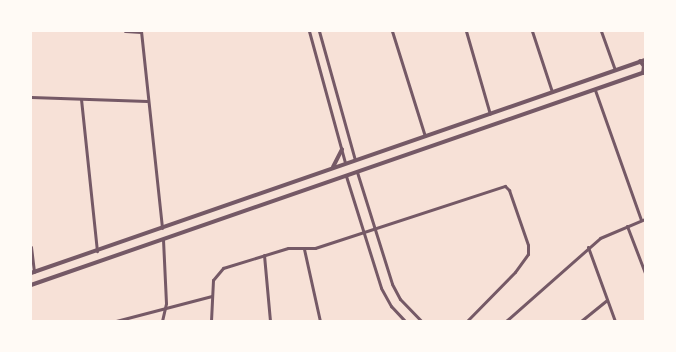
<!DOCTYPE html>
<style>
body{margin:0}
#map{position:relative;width:676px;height:352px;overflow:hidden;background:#f7e1d7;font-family:"Fira Sans Condensed",sans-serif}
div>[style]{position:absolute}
.minor>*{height:3px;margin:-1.5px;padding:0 1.5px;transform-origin:1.5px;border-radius:1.5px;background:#755966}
.tertiary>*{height:4px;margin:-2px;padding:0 2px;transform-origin:2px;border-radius:2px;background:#755966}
span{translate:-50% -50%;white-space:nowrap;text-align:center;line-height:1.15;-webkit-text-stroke:3px #fffaf5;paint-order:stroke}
.frame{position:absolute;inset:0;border:32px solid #fffaf5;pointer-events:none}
</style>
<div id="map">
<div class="minor">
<i style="left:125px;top:31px;width:16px;rotate:4deg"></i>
<i style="left:141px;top:31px;width:198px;rotate:83.9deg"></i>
<i style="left:309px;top:31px;width:137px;rotate:74.7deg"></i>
<i style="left:319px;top:31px;width:134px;rotate:74.4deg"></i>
<i style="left:392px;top:31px;width:110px;rotate:72.6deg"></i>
<i style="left:466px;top:31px;width:86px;rotate:73.9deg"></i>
<i style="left:532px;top:31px;width:64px;rotate:71.8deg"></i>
<i style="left:601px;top:31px;width:41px;rotate:70.3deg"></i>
<i style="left:595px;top:90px;width:138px;rotate:70.5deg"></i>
<i style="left:31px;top:97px;width:116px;rotate:2deg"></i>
<i style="left:81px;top:99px;width:153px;rotate:84deg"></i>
<i style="left:357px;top:172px;width:117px;rotate:72.6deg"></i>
<i style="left:392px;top:284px;width:17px;rotate:62deg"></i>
<i style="left:400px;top:299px;width:30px;rotate:46deg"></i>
<i style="left:346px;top:176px;width:117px;rotate:72.6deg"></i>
<i style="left:381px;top:288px;width:21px;rotate:61deg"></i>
<i style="left:391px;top:306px;width:21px;rotate:47deg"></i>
<i style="left:627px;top:226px;width:50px;rotate:69deg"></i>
<i style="left:31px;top:247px;width:25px;rotate:83deg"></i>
<i style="left:588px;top:247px;width:79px;rotate:70deg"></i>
<i style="left:304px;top:249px;width:74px;rotate:77.5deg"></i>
<i style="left:264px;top:255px;width:66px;rotate:84.8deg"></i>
<i style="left:116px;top:321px;width:99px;rotate:-14.6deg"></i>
<i style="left:162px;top:321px;width:18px;rotate:-77deg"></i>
<i style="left:166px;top:303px;width:64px;rotate:-92.7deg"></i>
<i style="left:211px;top:321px;width:41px;rotate:-87.2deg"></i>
<i style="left:213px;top:280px;width:16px;rotate:-50deg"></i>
<i style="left:223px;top:268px;width:68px;rotate:-17.1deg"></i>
<i style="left:288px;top:248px;width:27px"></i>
<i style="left:315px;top:248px;width:200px;rotate:-18.1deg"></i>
<i style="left:505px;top:186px;width:6px;rotate:45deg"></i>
<i style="left:509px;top:190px;width:58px;rotate:70.9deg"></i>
<i style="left:528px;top:245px;width:9px;rotate:90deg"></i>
<i style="left:528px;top:254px;width:22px;rotate:126deg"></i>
<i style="left:515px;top:272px;width:69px;rotate:134.4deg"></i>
<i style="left:506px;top:321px;width:125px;rotate:-41.4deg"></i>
<i style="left:600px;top:238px;width:49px;rotate:-22.9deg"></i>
<i style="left:581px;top:321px;width:33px;rotate:-39deg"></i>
</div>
<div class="tertiary">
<i style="left:640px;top:61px;width:6px;rotate:51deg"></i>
<i style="left:644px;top:66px;width:7px;rotate:98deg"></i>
<i style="left:333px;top:167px;width:20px;rotate:-63deg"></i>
<i style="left:31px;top:273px;width:650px;rotate:-19.13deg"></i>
<i style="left:31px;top:285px;width:650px;rotate:-19.13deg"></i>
</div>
<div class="frame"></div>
</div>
